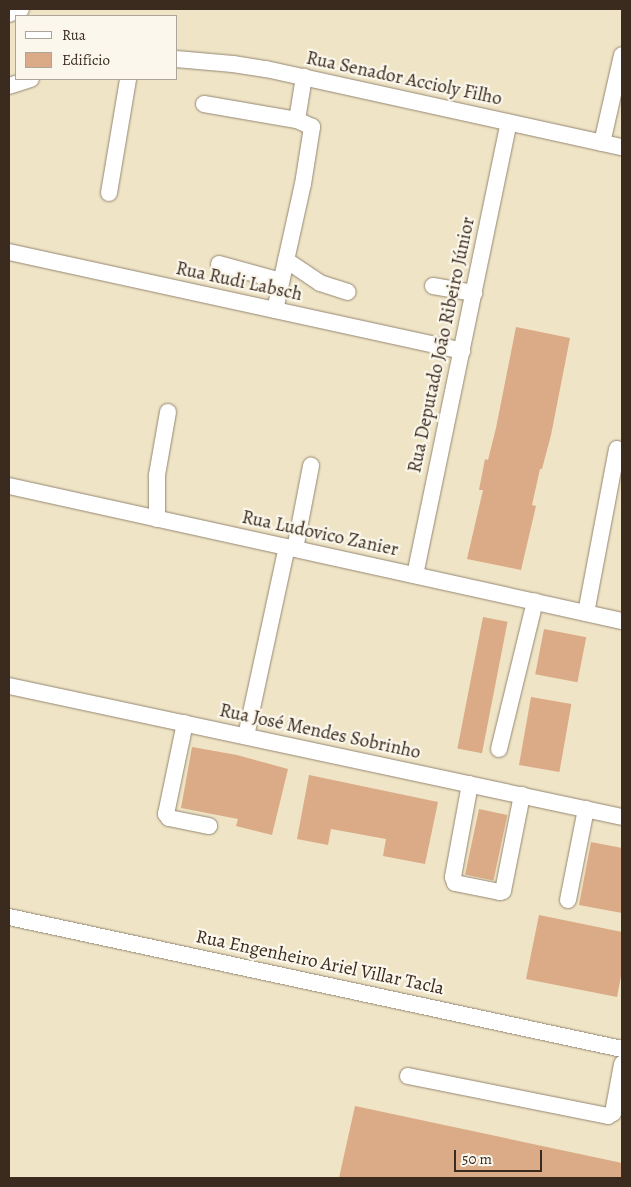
<!DOCTYPE html>
<meta charset="utf-8">
<style>
body{margin:0}
#map{position:relative;width:631px;height:1187px;overflow:hidden;background:#efe4c6;font-family:Alegreya,serif}
div>[style]{position:absolute}
.building>*{inset:0;background:#dbaa86;transform-origin:0 0}
.roads{filter:drop-shadow(0 0 1px #958772) drop-shadow(0 0 1px #958772)}
.minor>*{height:16px;margin:-8px;padding:0 8px;transform-origin:8px;border-radius:8px;background:#fff}
span{translate:-50% -50%;white-space:nowrap;text-align:center;line-height:1.15;-webkit-text-stroke:4.5px #fbf7ec;paint-order:stroke}
.street-label{font-size:19px;color:#3b2a1e}
.frame{position:absolute;inset:0;border:10px solid #3b2a1e;pointer-events:none}
.legend{position:absolute;left:15px;top:15px;width:162px;height:65px;box-sizing:border-box;background:#fbf7ec;border:1px solid #aea59a;margin:0;padding:6px 9px;list-style:none;font-size:15px;color:#3b2a1e}
.legend li{display:flex;align-items:center;gap:10px;height:25px}
.legend b{width:25px;border:1px solid #aea59a}
.scale{position:absolute;left:454px;top:1150px;width:88px;height:22px;box-sizing:border-box;border:2px solid #3b2a1e;border-top:0;padding-left:6px;font-size:15px;line-height:18px;white-space:nowrap;color:#3b2a1e;-webkit-text-stroke:4px #fbf7ec;paint-order:stroke}
</style>
<div id="map">
<div class="building">
<i style="clip-path:polygon(516px 327px,570px 338px,551px 435px,542px 469px,540px 469px,532px 505px,536px 506px,521px 570px,467px 559px,483px 490px,479px 490px,485px 459px,488px 460px,496px 428px)"></i>
<i style="left:483px;top:617px;width:25px;height:134px;rotate:11deg"></i>
<i style="left:544px;top:629px;width:43px;height:46px;rotate:11deg"></i>
<i style="left:531px;top:697px;width:41px;height:69px;rotate:10deg"></i>
<i style="clip-path:polygon(192px 747px,237px 755px,288px 769px,272px 835px,236px 826px,238px 819px,181px 808px)"></i>
<i style="clip-path:polygon(309px 775px,438px 802px,425px 864px,383px 856px,386px 839px,331px 829px,328px 845px,297px 839px)"></i>
<i style="left:479px;top:809px;width:29px;height:67px;rotate:12deg"></i>
<i style="clip-path:polygon(591px 842px,622px 848px,622px 913px,579px 905px)"></i>
<i style="clip-path:polygon(539px 915px,622px 932px,622px 971px,617px 997px,526px 979px)"></i>
<i style="clip-path:polygon(355px 1106px,622px 1163px,622px 1178px,339px 1178px)"></i>
</div>
<div class="roads">
<div class="minor">
<i style="left:9px;top:14px;width:13px;rotate:-23deg"></i>
<i style="left:176px;top:59px;width:57px;rotate:5deg"></i>
<i style="left:233px;top:64px;width:33px;rotate:9deg"></i>
<i style="left:266px;top:69px;width:364px;rotate:12.4deg"></i>
<i style="left:9px;top:86px;width:23px;rotate:-18deg"></i>
<i style="left:204px;top:104px;width:94px;rotate:9.8deg"></i>
<i style="left:297px;top:120px;width:44px;rotate:-80.8deg"></i>
<i style="left:602px;top:143px;width:90px;rotate:-77.2deg"></i>
<i style="left:109px;top:193px;width:116px;rotate:-80.5deg"></i>
<i style="left:9px;top:252px;width:464px;rotate:12.3deg"></i>
<i style="left:286px;top:260px;width:41px;rotate:34.1deg"></i>
<i style="left:320px;top:283px;width:29px;rotate:18deg"></i>
<i style="left:219px;top:264px;width:64px;rotate:15.3deg"></i>
<i style="left:433px;top:286px;width:42px;rotate:9.7deg"></i>
<i style="left:275px;top:310px;width:129px;rotate:-77.5deg"></i>
<i style="left:303px;top:184px;width:58px;rotate:-81deg"></i>
<i style="left:312px;top:127px;width:17px;rotate:-155deg"></i>
<i style="left:9px;top:486px;width:628px;rotate:12.42deg"></i>
<i style="left:157px;top:519px;width:44px;rotate:-90deg"></i>
<i style="left:157px;top:475px;width:64px;rotate:-80.1deg"></i>
<i style="left:295px;top:549px;width:85px;rotate:-79.1deg"></i>
<i style="left:415px;top:575px;width:462px;rotate:-78.3deg"></i>
<i style="left:586px;top:613px;width:167px;rotate:-79.3deg"></i>
<i style="left:9px;top:686px;width:627px;rotate:12.06deg"></i>
<i style="left:185px;top:723px;width:93px;rotate:101.8deg"></i>
<i style="left:166px;top:814px;width:5px;rotate:53deg"></i>
<i style="left:169px;top:818px;width:41px;rotate:11.3deg"></i>
<i style="left:246px;top:736px;width:193px;rotate:-77.8deg"></i>
<i style="left:499px;top:749px;width:152px;rotate:-76.3deg"></i>
<i style="left:470px;top:784px;width:95px;rotate:100.4deg"></i>
<i style="left:453px;top:877px;width:6px;rotate:72deg"></i>
<i style="left:455px;top:883px;width:46px;rotate:11.3deg"></i>
<i style="left:500px;top:892px;width:3px;rotate:-18deg"></i>
<i style="left:503px;top:891px;width:98px;rotate:-78.8deg"></i>
<i style="left:568px;top:900px;width:93px;rotate:-78.8deg"></i>
<i style="left:9px;top:917px;width:627px;rotate:12.15deg"></i>
<i style="left:408px;top:1076px;width:204px;rotate:11.3deg"></i>
<i style="left:608px;top:1116px;width:6px;rotate:-31deg"></i>
<i style="left:613px;top:1113px;width:50px;rotate:-79.6deg"></i>
</div>
</div>
<div class="street-label">
<span style="left:404px;top:79px;rotate:12deg">Rua Senador Accioly Filho</span>
<span style="left:239px;top:282px;rotate:12deg">Rua Rudi Labsch</span>
<span style="left:442px;top:345px;rotate:-78deg">Rua Deputado João Ribeiro Júnior</span>
<span style="left:320px;top:534px;rotate:12deg">Rua Ludovico Zanier</span>
<span style="left:320px;top:732px;rotate:12deg">Rua José Mendes Sobrinho</span>
<span style="left:320px;top:963px;rotate:12deg">Rua Engenheiro Ariel Villar Tacla</span>
</div>
<div class="frame"></div>
<ul class="legend">
<li><b style="height:6px;background:#fff"></b>Rua</li>
<li><b style="height:14px;background:#dbaa86"></b>Edifício</li>
</ul>
<div class="scale">50 m</div>
</div>
